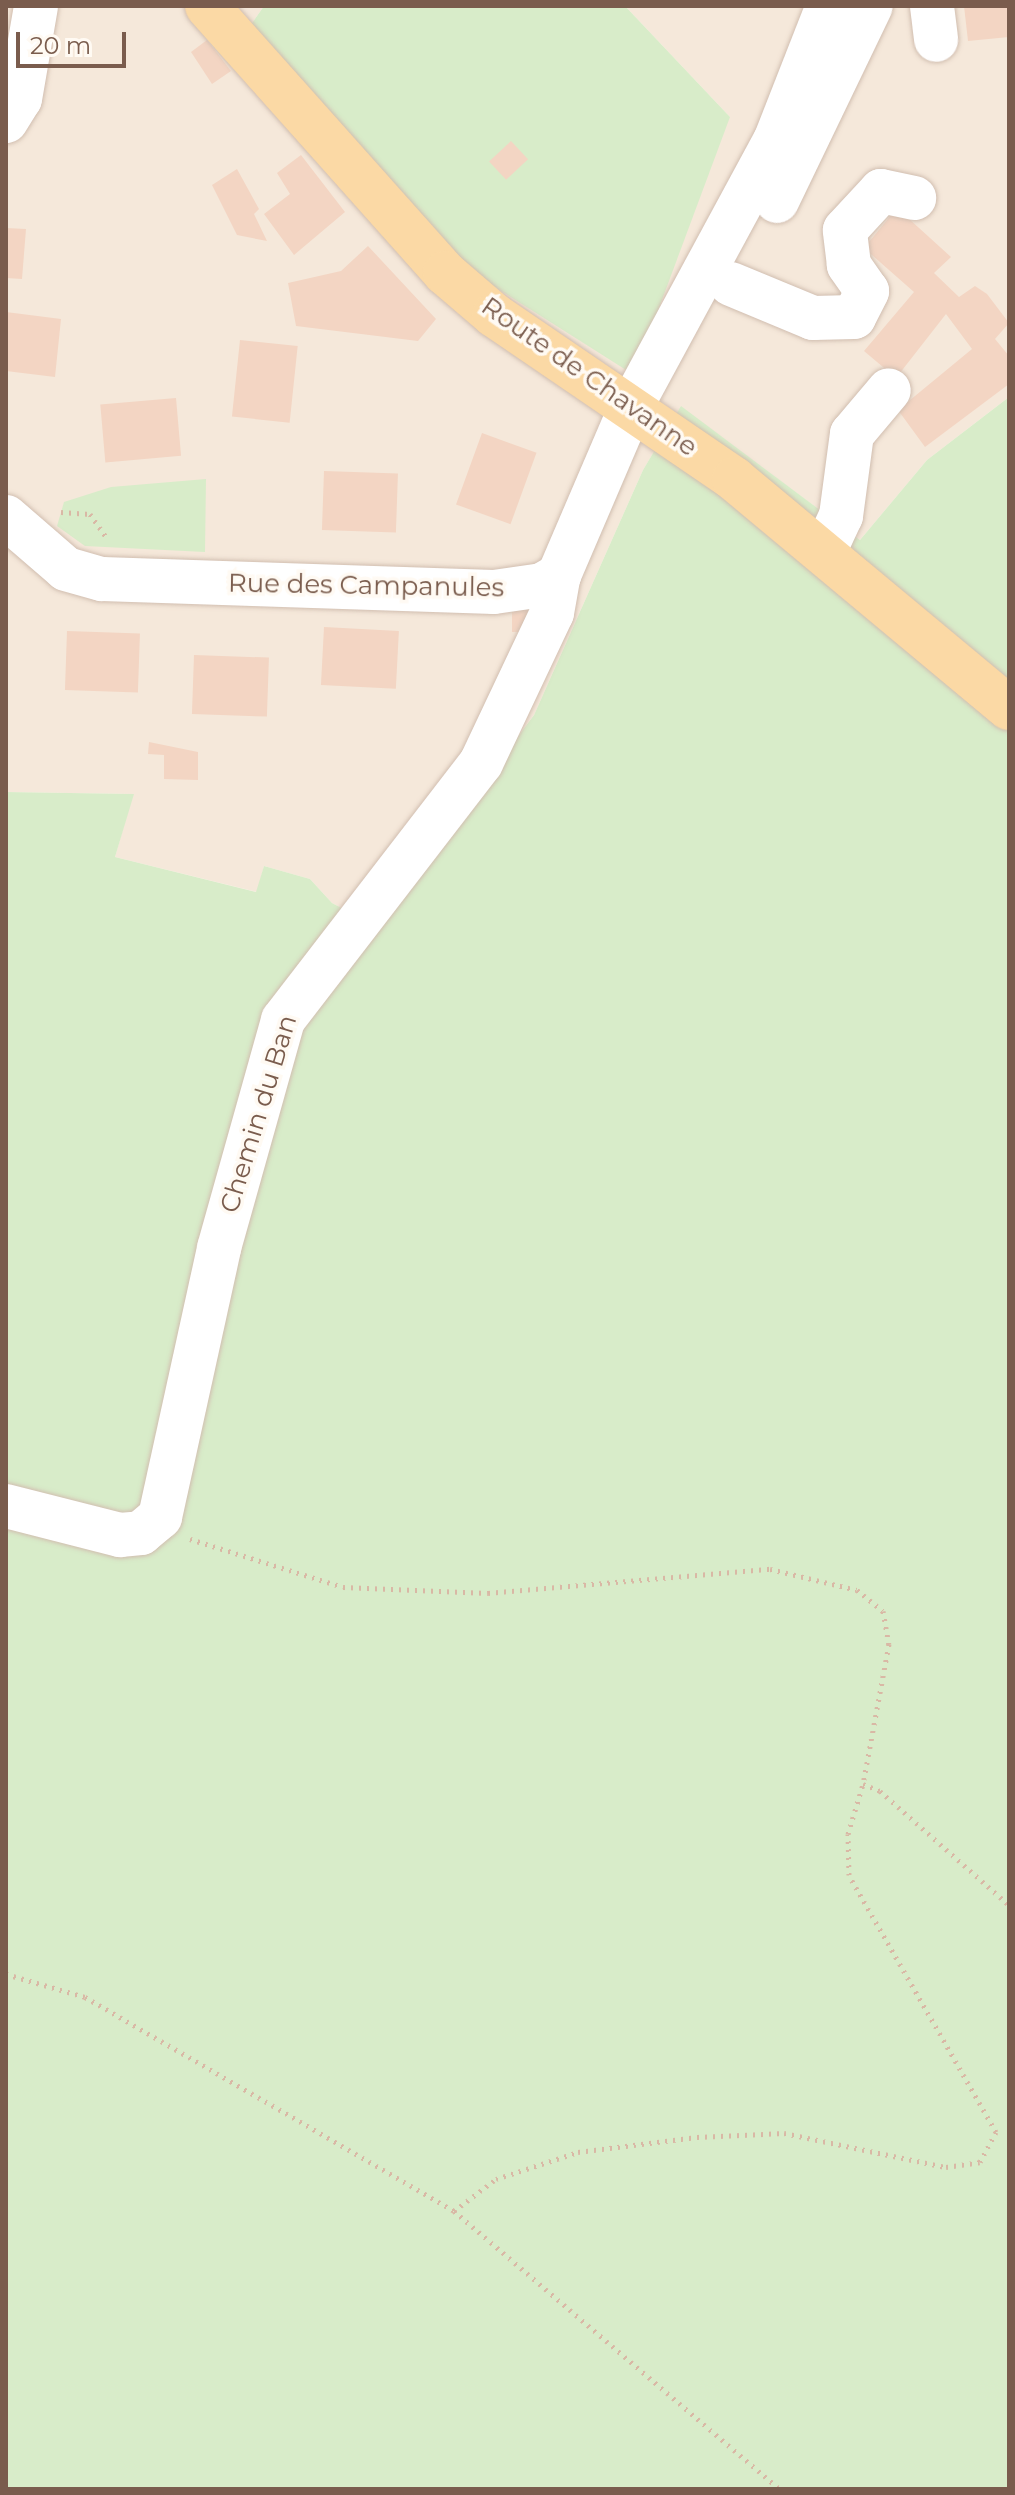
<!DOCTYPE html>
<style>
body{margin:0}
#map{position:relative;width:1015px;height:2495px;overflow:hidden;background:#fdf6ec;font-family:Montserrat,sans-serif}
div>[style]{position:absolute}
.residential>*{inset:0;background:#f5e8da}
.green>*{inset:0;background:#d8ecc9}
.building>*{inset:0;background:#f3d5c3;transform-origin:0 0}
.path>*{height:5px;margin-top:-2.5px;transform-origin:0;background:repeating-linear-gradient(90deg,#d9b8a5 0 2px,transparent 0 8px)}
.roads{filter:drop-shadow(0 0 2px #d1beb0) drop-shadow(0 0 2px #d1beb0)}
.minor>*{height:44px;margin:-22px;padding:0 22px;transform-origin:22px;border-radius:22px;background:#fff}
.major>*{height:44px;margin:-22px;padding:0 22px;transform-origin:22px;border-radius:22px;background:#fbd9a5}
span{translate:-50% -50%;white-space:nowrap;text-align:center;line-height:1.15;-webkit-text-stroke:7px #fffaf3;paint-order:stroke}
.street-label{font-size:26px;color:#7a5c4d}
.frame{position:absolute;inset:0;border:8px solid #7a5c4d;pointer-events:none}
.scale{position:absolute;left:16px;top:32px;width:110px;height:36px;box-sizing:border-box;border:4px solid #7a5c4d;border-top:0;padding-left:10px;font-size:24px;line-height:28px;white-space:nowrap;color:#7a5c4d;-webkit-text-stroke:6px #fffaf3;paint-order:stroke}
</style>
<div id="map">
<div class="residential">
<i style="clip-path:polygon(6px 6px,264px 6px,250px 26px,730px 117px,625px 6px,1009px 6px,1009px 397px,927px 460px,860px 540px,681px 407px,643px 470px,534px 715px,376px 926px,332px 903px,310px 879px,264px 866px,257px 892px,115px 857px,133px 794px,6px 792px)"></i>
</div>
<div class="green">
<i style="clip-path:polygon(264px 6px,625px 6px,730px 117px,634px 375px,451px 259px,250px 26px)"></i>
<i style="clip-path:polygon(1009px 397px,1009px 2489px,6px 2489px,6px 792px,134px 794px,115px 857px,256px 892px,264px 866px,310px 879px,332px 903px,376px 926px,534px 715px,643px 470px,681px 406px,860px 540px,927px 460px)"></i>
<i style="clip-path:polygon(206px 479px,205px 552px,85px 546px,57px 526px,64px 502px,111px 487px)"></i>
</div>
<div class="building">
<i style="clip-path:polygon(964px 6px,1009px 6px,1009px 37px,968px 41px)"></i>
<i style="clip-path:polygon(207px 40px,231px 71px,212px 84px,191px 52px)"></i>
<i style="left:511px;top:141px;width:25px;height:30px;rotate:47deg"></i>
<i style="clip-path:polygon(301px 155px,345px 212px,294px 255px,264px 214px,290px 194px,277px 173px)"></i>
<i style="clip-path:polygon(237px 169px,259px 209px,254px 214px,267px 241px,237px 235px,212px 185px)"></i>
<i style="clip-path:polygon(897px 208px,951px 257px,934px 273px,959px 297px,975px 286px,987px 294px,1009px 323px,995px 339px,1009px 356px,1009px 384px,925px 447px,898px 410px,972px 349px,946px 314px,896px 378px,864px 351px,914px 292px,864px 248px)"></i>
<i style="clip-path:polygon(6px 228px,26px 229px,22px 279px,6px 278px)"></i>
<i style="clip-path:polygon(368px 246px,436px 319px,418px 341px,296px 326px,288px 283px,341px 271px)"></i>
<i style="clip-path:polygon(6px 312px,61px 319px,55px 377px,6px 371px)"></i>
<i style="left:240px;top:340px;width:58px;height:77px;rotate:6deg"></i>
<i style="left:176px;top:398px;width:58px;height:76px;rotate:85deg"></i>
<i style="left:482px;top:433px;width:58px;height:76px;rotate:20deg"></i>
<i style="left:324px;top:471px;width:74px;height:59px;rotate:2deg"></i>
<i style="left:512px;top:610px;width:20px;height:22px"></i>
<i style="left:324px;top:627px;width:75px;height:58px;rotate:3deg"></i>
<i style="left:67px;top:631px;width:73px;height:59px;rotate:2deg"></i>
<i style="left:194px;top:655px;width:75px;height:59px;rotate:2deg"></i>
<i style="clip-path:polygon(149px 742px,198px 752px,198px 780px,164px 779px,164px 755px,148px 754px)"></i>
</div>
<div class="path">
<i style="left:61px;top:512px;width:29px;rotate:4deg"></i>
<i style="left:90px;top:514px;width:28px;rotate:55deg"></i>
<i style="left:190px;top:1539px;width:160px;rotate:17.4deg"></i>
<i style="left:343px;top:1587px;width:145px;rotate:2.4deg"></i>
<i style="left:488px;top:1593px;width:283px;rotate:-4.9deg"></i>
<i style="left:770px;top:1569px;width:89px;rotate:13.6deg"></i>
<i style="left:857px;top:1590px;width:33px;rotate:39deg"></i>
<i style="left:883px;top:1611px;width:34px;rotate:80deg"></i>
<i style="left:889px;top:1644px;width:142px;rotate:100.5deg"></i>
<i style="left:863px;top:1784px;width:18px;rotate:22deg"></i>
<i style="left:880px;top:1791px;width:172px;rotate:41.5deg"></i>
<i style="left:6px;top:1974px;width:82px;rotate:16.2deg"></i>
<i style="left:85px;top:1997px;width:427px;rotate:30.1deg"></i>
<i style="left:454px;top:2211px;width:53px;rotate:-37.3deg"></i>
<i style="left:496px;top:2179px;width:86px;rotate:-18.2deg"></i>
<i style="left:578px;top:2152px;width:120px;rotate:-7.2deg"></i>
<i style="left:697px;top:2137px;width:87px;rotate:-2.6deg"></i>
<i style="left:784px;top:2133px;width:166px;rotate:11.9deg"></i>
<i style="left:946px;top:2167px;width:34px;rotate:-8deg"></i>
<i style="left:980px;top:2162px;width:34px;rotate:-62deg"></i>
<i style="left:996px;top:2132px;width:296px;rotate:-119.8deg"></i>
<i style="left:849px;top:1875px;width:41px;rotate:-91.4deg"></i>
<i style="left:848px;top:1834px;width:52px;rotate:-73.3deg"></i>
<i style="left:454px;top:2211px;width:428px;rotate:40.5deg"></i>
</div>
<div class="roads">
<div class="minor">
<i style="left:932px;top:6px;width:34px;rotate:83deg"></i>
<i style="left:6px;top:121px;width:26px;rotate:-58deg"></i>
<i style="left:20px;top:99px;width:94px;rotate:-80.2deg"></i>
<i style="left:777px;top:201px;width:216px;rotate:-64.3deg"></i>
<i style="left:731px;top:284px;width:89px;rotate:22.5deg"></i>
<i style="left:813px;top:318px;width:41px;rotate:-1.4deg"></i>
<i style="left:854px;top:317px;width:29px;rotate:-63deg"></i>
<i style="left:867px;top:291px;width:32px;rotate:-125deg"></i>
<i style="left:849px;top:265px;width:35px;rotate:-97deg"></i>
<i style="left:845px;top:230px;width:53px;rotate:-47.3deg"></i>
<i style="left:881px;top:191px;width:34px;rotate:12deg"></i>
<i style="left:6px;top:517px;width:79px;rotate:40.9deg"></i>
<i style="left:66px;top:569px;width:37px;rotate:16deg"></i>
<i style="left:102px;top:579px;width:392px;rotate:1.9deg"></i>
<i style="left:494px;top:592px;width:49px;rotate:-8.3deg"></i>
<i style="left:542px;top:585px;width:20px;rotate:-30deg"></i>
<i style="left:559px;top:575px;width:185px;rotate:-66.8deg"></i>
<i style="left:632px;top:405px;width:300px;rotate:-61.6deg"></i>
<i style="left:775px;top:141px;width:145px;rotate:-68.6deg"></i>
<i style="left:825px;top:550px;width:38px;rotate:-65deg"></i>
<i style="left:841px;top:516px;width:83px;rotate:-82.4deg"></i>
<i style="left:852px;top:434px;width:57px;rotate:-49.9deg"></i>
<i style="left:6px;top:1506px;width:118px;rotate:14.3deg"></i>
<i style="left:120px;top:1535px;width:21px;rotate:-5deg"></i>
<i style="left:141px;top:1533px;width:25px;rotate:-40deg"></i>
<i style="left:160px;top:1517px;width:275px;rotate:-77.6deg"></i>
<i style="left:219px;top:1248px;width:237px;rotate:-74.3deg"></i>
<i style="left:283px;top:1020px;width:324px;rotate:-52.4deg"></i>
<i style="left:481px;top:763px;width:166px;rotate:-64.7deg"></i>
<i style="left:552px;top:613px;width:39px;rotate:-80deg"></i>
</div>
<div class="major">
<i style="left:207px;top:6px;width:358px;rotate:48.3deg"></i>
<i style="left:445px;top:273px;width:65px;rotate:40.6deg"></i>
<i style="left:494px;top:315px;width:291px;rotate:34.3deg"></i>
<i style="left:734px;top:479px;width:358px;rotate:39.8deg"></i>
</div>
</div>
<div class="street-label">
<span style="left:589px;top:377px;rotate:35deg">Route de Chavanne</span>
<span style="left:366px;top:586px;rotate:1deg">Rue des Campanules</span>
<span style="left:259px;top:1114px;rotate:-73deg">Chemin du Ban</span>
</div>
<div class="frame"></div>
<div class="scale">20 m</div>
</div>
